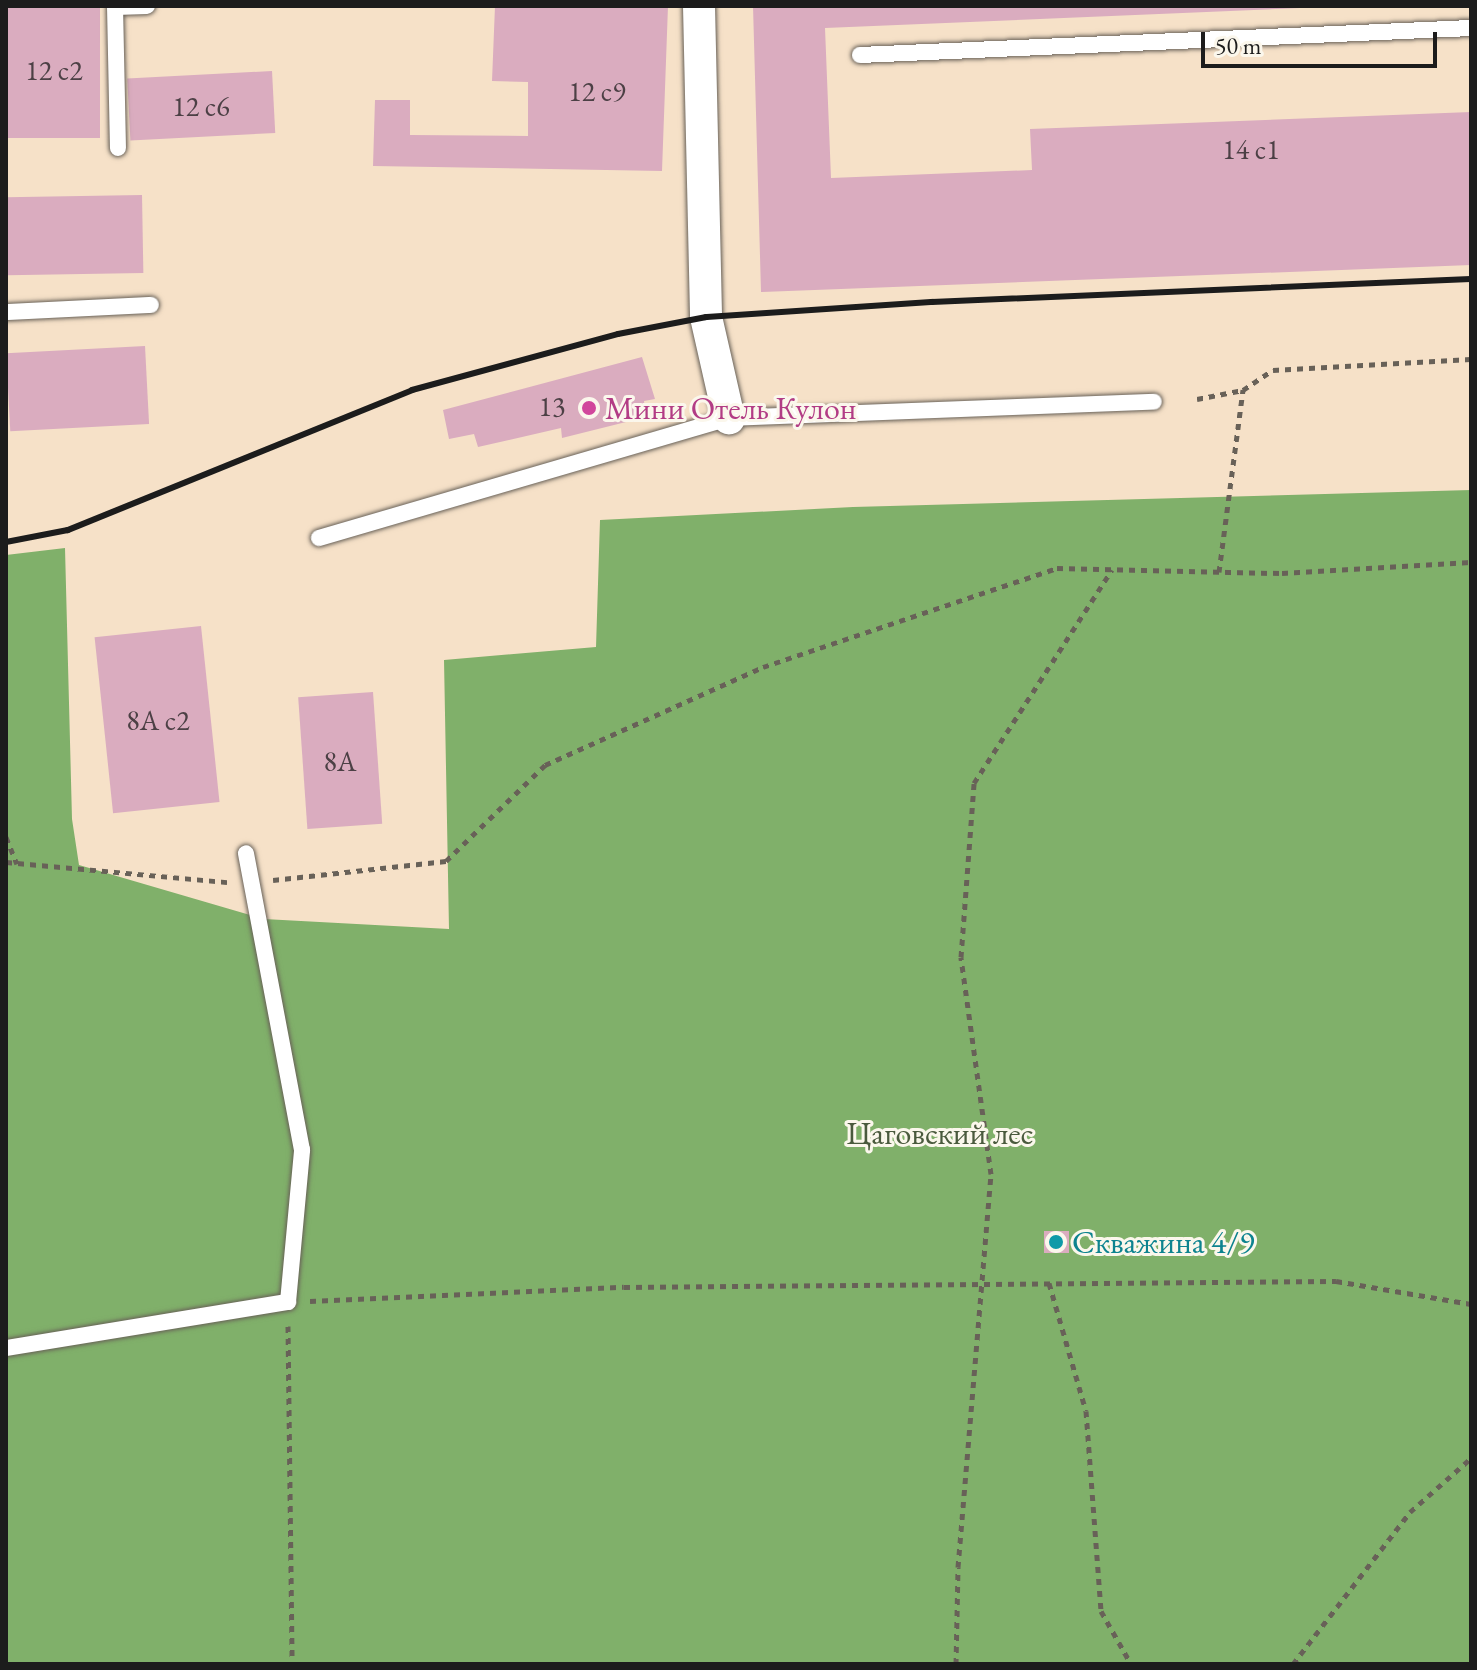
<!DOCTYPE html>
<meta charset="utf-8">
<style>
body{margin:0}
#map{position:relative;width:1477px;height:1670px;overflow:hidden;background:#f6e1c8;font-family:"EB Garamond",serif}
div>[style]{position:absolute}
.forest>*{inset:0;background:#80b06a}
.building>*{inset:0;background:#daacbf;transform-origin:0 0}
.path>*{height:5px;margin-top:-2.5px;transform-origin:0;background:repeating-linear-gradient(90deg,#686158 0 6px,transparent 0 12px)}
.roads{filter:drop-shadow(0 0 2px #686158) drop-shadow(0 0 2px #686158)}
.lane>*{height:16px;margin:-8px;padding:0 8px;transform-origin:8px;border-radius:8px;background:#fff}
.street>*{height:32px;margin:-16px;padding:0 16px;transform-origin:16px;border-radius:16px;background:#fff}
.rail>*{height:6px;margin:-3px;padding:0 3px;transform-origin:3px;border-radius:3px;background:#1c1c1c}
.dots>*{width:22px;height:22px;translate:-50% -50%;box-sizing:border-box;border:4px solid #fbf7ec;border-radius:50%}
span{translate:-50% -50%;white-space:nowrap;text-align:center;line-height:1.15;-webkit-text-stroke:6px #fbf7ec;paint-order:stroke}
.number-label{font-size:28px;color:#4c4045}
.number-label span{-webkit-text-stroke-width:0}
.hotel-label{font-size:32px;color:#b23c85}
.left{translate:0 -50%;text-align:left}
.park-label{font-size:32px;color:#4a5a3d}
.culture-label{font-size:32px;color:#0d838f}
.frame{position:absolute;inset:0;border:8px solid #1c1c1c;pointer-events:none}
.scale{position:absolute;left:1201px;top:32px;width:236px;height:36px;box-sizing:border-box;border:4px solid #1c1c1c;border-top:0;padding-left:10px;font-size:24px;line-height:28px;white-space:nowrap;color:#1c1c1c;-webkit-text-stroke:6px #fbf7ec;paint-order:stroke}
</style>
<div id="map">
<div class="forest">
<i style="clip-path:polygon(1471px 490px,1471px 1664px,6px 1664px,6px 555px,65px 548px,72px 819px,79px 865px,264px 919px,449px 929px,444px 660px,596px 647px,600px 520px,853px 507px)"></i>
</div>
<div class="building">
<i style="left:6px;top:6px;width:94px;height:132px"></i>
<i style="clip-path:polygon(495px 6px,668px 6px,662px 171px,373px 166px,375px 100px,410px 100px,410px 135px,528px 136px,528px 82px,492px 81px)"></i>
<i style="clip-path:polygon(753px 6px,1348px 6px,825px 28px,831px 178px,1032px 170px,1030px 129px,1471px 112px,1471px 265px,761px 292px)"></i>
<i style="left:272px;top:71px;width:62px;height:145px;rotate:87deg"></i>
<i style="left:142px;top:195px;width:78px;height:136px;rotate:89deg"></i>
<i style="left:145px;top:346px;width:78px;height:139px;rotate:87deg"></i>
<i style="clip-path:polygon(642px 357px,655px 399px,644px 401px,646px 417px,562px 438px,561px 428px,478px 447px,474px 434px,449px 439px,443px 410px)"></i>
<i style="left:201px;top:626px;width:177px;height:107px;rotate:84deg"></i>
<i style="left:373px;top:692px;width:132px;height:75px;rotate:86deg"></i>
<i style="left:1069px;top:1231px;width:22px;height:25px;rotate:90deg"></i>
</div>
<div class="path">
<i style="left:1197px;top:399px;width:47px;rotate:-11.1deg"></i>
<i style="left:1243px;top:390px;width:36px;rotate:-34deg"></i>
<i style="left:1273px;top:370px;width:198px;rotate:-3.2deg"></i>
<i style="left:1219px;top:572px;width:184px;rotate:-82.5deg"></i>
<i style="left:6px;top:837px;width:29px;rotate:68deg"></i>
<i style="left:6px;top:862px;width:222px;rotate:5.2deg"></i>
<i style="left:273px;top:880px;width:174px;rotate:-6.3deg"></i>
<i style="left:446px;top:861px;width:138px;rotate:-44.1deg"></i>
<i style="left:545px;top:765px;width:239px;rotate:-24.2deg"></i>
<i style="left:763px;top:667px;width:310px;rotate:-18.6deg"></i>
<i style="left:1057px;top:568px;width:225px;rotate:1.3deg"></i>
<i style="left:1282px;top:573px;width:189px;rotate:-3.3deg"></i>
<i style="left:1049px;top:1283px;width:133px;rotate:73.9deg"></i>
<i style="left:1086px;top:1411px;width:201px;rotate:85.7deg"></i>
<i style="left:1101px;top:1611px;width:61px;rotate:60.5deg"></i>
<i style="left:310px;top:1301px;width:314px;rotate:-2.6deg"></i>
<i style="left:624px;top:1287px;width:712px;rotate:-0.48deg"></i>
<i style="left:1336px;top:1281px;width:137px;rotate:9.7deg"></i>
<i style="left:288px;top:1326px;width:338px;rotate:89.3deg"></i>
<i style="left:956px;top:1664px;width:97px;rotate:-88.8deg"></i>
<i style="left:958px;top:1567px;width:394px;rotate:-85.2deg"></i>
<i style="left:991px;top:1174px;width:219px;rotate:-97.9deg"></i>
<i style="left:961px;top:957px;width:174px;rotate:-85.7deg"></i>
<i style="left:974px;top:783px;width:254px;rotate:-57.1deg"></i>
<i style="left:1293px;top:1664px;width:192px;rotate:-52.4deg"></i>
<i style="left:1410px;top:1512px;width:81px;rotate:-41.5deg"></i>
</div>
<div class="roads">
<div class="lane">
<i style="left:115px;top:6px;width:142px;rotate:88.8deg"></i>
<i style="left:115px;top:7px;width:32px;rotate:-2deg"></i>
<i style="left:860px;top:55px;width:612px;rotate:-2.53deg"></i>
<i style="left:6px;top:312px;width:145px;rotate:-2.8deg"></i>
<i style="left:319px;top:538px;width:427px;rotate:-16.3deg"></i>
<i style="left:729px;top:418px;width:425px;rotate:-2.2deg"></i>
<i style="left:6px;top:1348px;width:286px;rotate:-9.3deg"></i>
<i style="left:288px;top:1302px;width:153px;rotate:-84.7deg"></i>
<i style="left:302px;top:1150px;width:302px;rotate:-100.7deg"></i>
</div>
<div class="street">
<i style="left:699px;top:6px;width:311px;rotate:88.7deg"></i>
<i style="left:706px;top:317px;width:104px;rotate:77.2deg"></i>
</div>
</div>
<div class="rail">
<i style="left:6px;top:542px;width:63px;rotate:-11deg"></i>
<i style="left:68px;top:530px;width:371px;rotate:-22.1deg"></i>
<i style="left:412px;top:390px;width:213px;rotate:-15.2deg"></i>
<i style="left:618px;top:334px;width:90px;rotate:-10.9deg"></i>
<i style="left:706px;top:317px;width:226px;rotate:-3.8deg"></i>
<i style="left:932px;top:302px;width:539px;rotate:-2.44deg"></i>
</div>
<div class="dots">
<i style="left:589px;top:408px;background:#d1479c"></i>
<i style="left:1056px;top:1242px;background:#0f9aa8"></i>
</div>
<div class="number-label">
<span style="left:54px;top:70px">12 с2</span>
<span style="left:597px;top:91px">12 с9</span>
<span style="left:201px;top:106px">12 с6</span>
<span style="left:1251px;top:149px">14 с1</span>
<span style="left:552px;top:406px">13</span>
<span style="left:158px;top:720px">8А с2</span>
<span style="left:340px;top:761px">8А</span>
</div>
<div class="hotel-label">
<span class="left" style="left:605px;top:408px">Мини Отель Кулон</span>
</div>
<div class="park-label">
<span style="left:940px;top:1133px">Цаговский лес</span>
</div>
<div class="culture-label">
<span class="left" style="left:1072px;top:1242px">Скважина 4/9</span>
</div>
<div class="frame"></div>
<div class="scale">50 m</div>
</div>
